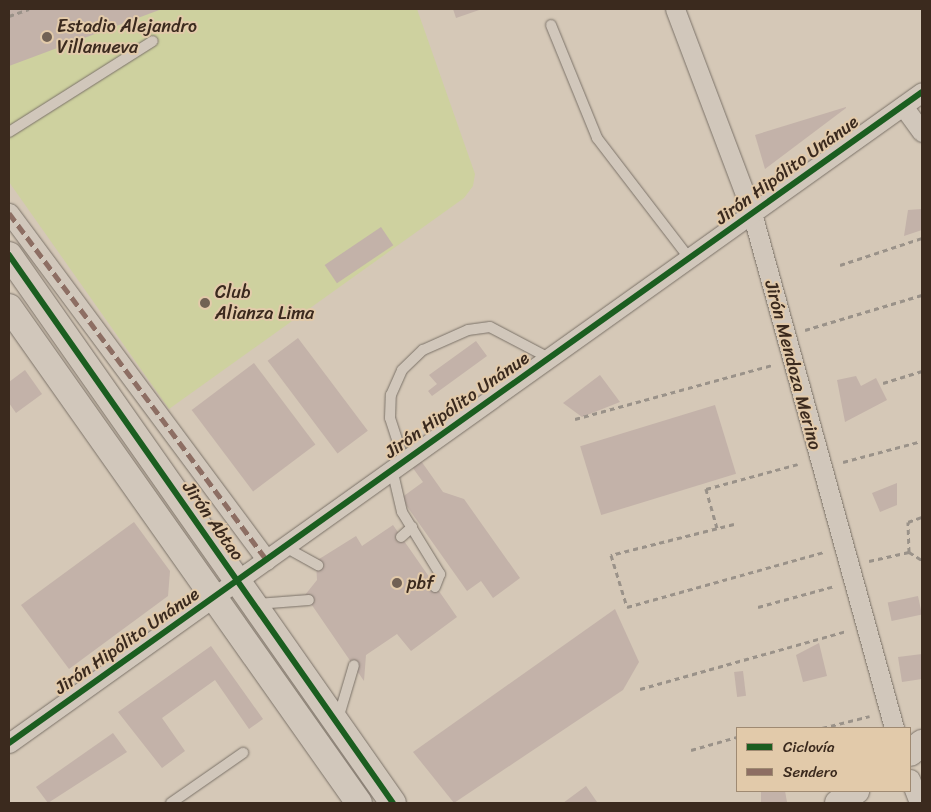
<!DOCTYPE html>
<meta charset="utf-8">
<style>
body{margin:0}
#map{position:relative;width:931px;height:812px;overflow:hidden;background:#d5c8b7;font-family:Sriracha,sans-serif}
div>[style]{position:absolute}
.green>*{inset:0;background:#ced19f}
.building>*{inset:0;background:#c3b2a9;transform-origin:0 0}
.path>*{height:3px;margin-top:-1.5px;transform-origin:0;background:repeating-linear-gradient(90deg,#9a9289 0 5px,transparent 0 9px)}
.roads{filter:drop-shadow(0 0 1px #7b7268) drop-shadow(0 0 1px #7b7268)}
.lane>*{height:10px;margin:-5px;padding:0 5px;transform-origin:5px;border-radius:5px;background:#d1c7bb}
.street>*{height:19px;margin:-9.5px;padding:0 9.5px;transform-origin:9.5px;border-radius:9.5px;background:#d1c7bb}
.secondary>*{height:26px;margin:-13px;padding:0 13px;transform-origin:13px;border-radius:13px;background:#d1c7bb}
.quiet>*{height:5px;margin-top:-2.5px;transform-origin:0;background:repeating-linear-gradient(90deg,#8d6e63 0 10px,transparent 0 15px)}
.cycleway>*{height:6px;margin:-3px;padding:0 3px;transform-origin:3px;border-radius:3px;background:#1b5e20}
.dots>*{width:14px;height:14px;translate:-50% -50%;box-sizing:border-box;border:2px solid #e2caaa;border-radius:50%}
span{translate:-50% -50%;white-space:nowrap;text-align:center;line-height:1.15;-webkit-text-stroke:4px #e2caaa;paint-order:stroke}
.poi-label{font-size:18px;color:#3b2a1e}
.left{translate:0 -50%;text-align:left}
.street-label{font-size:18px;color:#3b2a1e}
.frame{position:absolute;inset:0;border:10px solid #3b2a1e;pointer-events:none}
.legend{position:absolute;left:736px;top:727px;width:175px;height:65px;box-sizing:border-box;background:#e2caaa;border:1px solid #9f8a72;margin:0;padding:6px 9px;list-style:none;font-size:15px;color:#3b2a1e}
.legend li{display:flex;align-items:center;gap:10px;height:25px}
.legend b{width:25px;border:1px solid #9f8a72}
</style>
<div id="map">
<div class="green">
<i style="clip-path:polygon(9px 9px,417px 9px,475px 174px,473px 186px,464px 198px,169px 409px,9px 182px)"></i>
</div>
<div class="building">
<i style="clip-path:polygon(9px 9px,162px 9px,9px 66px)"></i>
<i style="clip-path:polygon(453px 9px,482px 9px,456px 18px)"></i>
<i style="clip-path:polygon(846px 107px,846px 108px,765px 169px,755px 135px)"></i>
<i style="clip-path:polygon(922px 209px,922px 230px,904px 236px,908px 210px)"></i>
<i style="left:381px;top:227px;width:22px;height:68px;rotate:56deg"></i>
<i style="left:298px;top:338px;width:116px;height:38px;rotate:53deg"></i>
<i style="clip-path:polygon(476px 341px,487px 356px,432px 396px,428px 391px,437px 384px,429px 375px)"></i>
<i style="left:254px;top:363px;width:102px;height:78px;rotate:53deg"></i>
<i style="clip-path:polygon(25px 370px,42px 394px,16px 413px,9px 403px,9px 382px)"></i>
<i style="clip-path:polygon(600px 375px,620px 402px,582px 417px,563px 403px)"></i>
<i style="clip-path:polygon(856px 376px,861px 386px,876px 378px,887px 400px,845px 422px,837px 380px)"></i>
<i style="left:715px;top:405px;width:72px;height:141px;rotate:73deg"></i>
<i style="clip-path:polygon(419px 458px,443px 492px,464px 499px,520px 578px,493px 598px,481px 581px,467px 591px,401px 498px,423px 482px,410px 464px)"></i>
<i style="clip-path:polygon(897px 483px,897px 505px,880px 512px,872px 493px)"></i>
<i style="clip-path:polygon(134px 522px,170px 571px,168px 596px,69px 669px,21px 605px)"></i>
<i style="clip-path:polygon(393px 525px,457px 617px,411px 651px,397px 634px,366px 655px,364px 681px,305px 595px,317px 580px,316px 561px,356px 536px,362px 546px)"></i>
<i style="left:918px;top:596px;width:19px;height:31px;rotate:78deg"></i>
<i style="clip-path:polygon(615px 609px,639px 662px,623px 690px,454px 803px,413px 752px)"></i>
<i style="clip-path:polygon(819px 643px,827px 676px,803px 682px,796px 655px)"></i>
<i style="clip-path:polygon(211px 646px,263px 719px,249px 729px,215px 680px,162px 718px,185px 751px,162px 768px,118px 712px)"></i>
<i style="clip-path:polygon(922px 654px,922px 679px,902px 682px,898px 657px)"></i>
<i style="left:743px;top:671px;width:25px;height:9px;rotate:83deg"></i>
<i style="clip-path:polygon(113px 733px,127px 752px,48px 803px,36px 787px)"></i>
<i style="clip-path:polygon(586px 786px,597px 802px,563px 803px)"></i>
<i style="clip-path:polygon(761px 791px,785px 791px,787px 802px,761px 803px)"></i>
</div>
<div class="path">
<i style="left:9px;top:16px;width:21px;rotate:-19deg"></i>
<i style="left:840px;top:265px;width:86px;rotate:-18.2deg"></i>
<i style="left:805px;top:330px;width:122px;rotate:-16.7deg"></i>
<i style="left:883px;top:383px;width:41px;rotate:-17.1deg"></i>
<i style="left:575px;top:419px;width:204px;rotate:-15.3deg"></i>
<i style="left:843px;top:462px;width:82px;rotate:-14.9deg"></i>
<i style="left:734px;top:524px;width:127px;rotate:165.9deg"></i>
<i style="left:611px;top:555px;width:54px;rotate:72.9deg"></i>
<i style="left:627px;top:607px;width:205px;rotate:-15.6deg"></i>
<i style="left:717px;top:528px;width:41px;rotate:-105.8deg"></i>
<i style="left:706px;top:489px;width:95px;rotate:-15.2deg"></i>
<i style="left:909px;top:552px;width:30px;rotate:-92deg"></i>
<i style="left:908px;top:522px;width:15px;rotate:-20deg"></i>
<i style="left:869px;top:561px;width:41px;rotate:-12.7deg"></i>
<i style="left:909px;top:552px;width:15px;rotate:32deg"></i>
<i style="left:758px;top:607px;width:80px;rotate:-15.3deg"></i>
<i style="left:640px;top:689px;width:215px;rotate:-15.7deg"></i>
<i style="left:768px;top:728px;width:2px"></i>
<i style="left:822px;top:728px;width:49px;rotate:-14deg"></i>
<i style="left:691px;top:750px;width:48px;rotate:-15.8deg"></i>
</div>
<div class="roads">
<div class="lane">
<i style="left:551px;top:25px;width:122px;rotate:67.8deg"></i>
<i style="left:597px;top:138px;width:151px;rotate:52.5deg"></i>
<i style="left:9px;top:132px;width:170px;rotate:-32.3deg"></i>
<i style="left:404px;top:461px;width:45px;rotate:-108deg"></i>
<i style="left:390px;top:418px;width:23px;rotate:-88deg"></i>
<i style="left:391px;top:395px;width:27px;rotate:-66deg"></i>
<i style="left:402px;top:370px;width:29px;rotate:-44deg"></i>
<i style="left:423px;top:350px;width:49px;rotate:-24deg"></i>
<i style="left:468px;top:330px;width:22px;rotate:-8deg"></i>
<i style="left:490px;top:327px;width:67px;rotate:27.7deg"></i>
<i style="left:392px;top:469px;width:44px;rotate:76.9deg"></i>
<i style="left:402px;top:512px;width:73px;rotate:58.5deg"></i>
<i style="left:440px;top:574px;width:14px;rotate:111deg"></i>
<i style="left:401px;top:537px;width:15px;rotate:-42deg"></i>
<i style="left:285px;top:547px;width:38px;rotate:29deg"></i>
<i style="left:257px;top:604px;width:52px;rotate:-4.4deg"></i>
<i style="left:338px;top:719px;width:56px;rotate:-73.5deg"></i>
<i style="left:171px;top:803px;width:88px;rotate:-34.8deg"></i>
</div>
<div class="street">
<i style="left:675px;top:9px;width:218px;rotate:69.3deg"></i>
<i style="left:752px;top:213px;width:534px;rotate:74.58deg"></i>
<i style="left:903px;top:106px;width:32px;rotate:54deg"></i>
<i style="left:9px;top:213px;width:432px;rotate:53.4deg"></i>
<i style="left:9px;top:743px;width:1121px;rotate:-35.49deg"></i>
<i style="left:910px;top:779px;width:26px;rotate:69deg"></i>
</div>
<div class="secondary">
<i style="left:9px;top:255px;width:669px;rotate:54.98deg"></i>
<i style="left:9px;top:307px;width:607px;rotate:54.79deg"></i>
<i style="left:910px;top:753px;width:16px;rotate:-40deg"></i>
<i style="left:838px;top:803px;width:22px;rotate:-34deg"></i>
</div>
</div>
<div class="quiet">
<i style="left:9px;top:213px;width:432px;rotate:53.4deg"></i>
</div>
<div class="cycleway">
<i style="left:9px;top:255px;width:669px;rotate:54.98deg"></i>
<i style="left:9px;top:743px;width:1121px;rotate:-35.49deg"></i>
</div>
<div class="dots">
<i style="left:47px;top:37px;background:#716154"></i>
<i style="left:205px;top:303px;background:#716154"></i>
<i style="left:397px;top:583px;background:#716154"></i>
</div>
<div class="poi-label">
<span class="left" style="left:57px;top:37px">Estadio Alejandro<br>Villanueva</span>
<span class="left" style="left:215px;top:303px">Club<br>Alianza Lima</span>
<span class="left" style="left:407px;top:583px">pbf</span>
</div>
<div class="street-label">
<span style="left:787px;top:170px;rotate:-36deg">Jirón Hipólito Unánue</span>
<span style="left:793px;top:365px;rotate:75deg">Jirón Mendoza Merino</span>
<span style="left:457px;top:405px;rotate:-35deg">Jirón Hipólito Unánue</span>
<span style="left:213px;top:521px;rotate:55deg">Jirón Abtao</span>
<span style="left:127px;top:641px;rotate:-35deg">Jirón Hipólito Unánue</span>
</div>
<div class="frame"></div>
<ul class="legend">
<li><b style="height:6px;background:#1b5e20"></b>Ciclovía</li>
<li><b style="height:6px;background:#8d6e63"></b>Sendero</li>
</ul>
</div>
